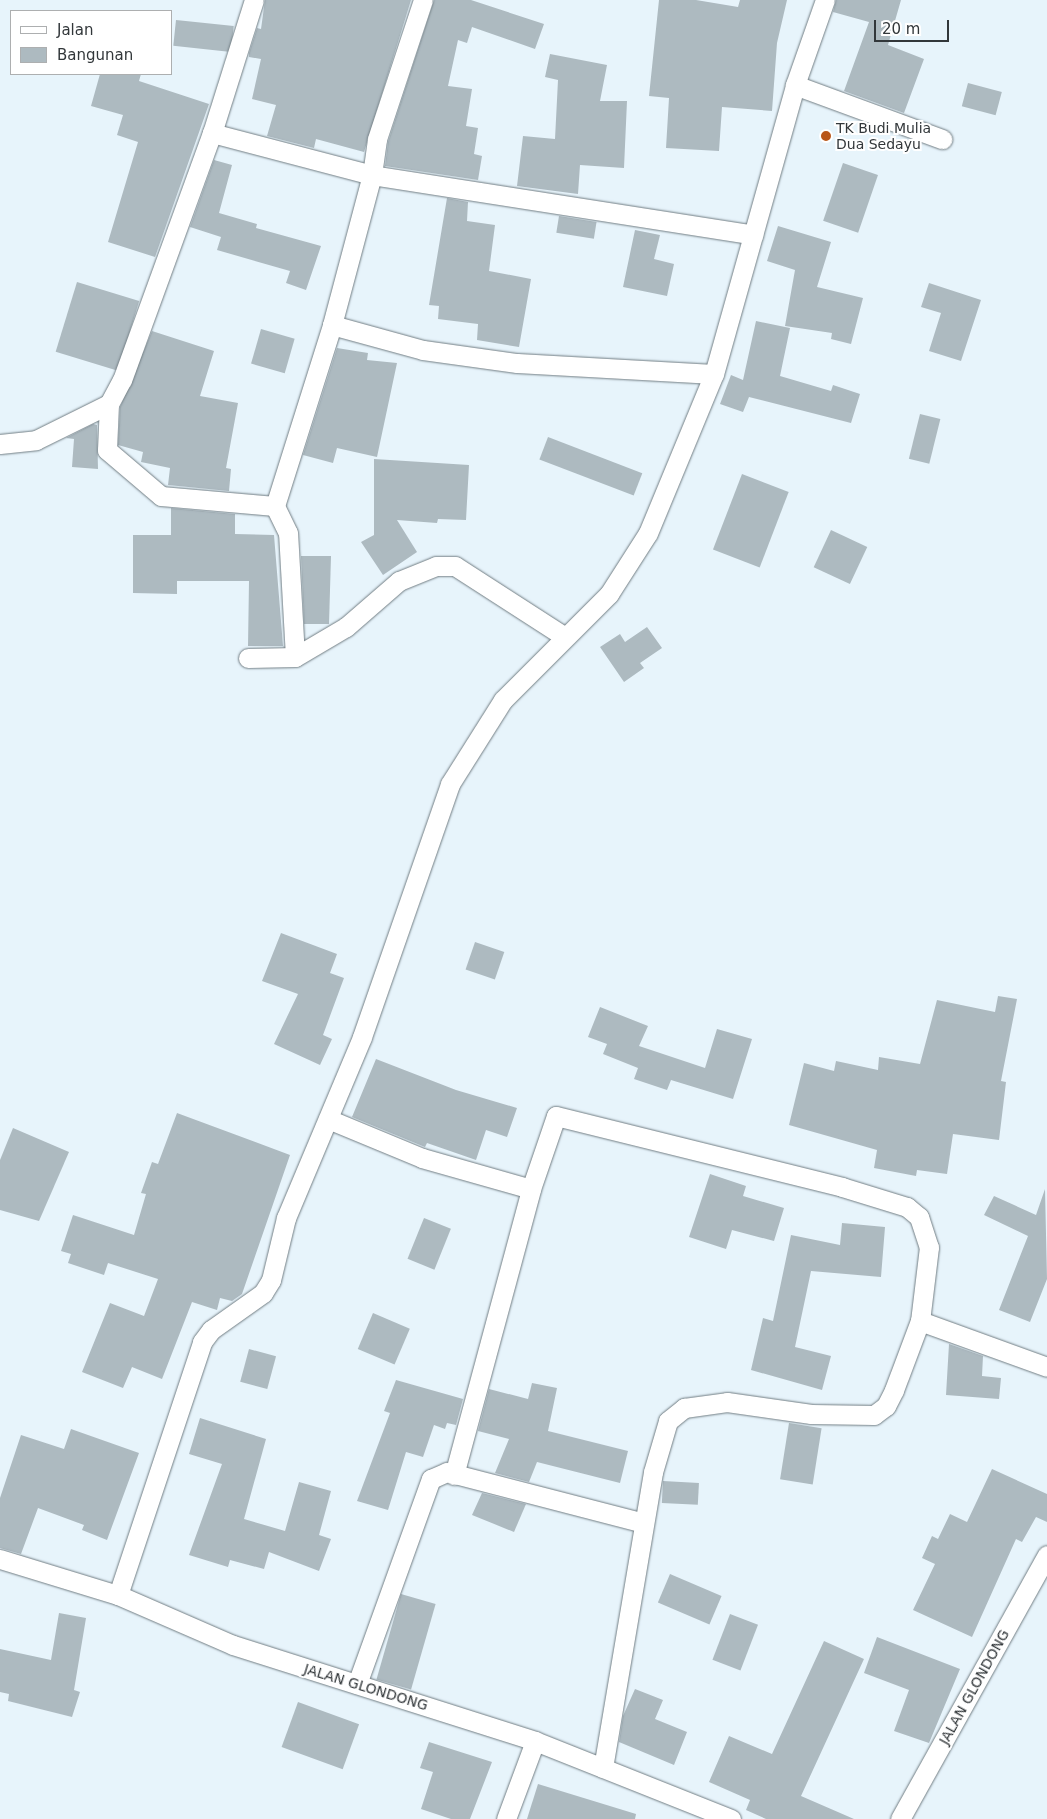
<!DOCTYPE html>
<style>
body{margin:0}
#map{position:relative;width:1047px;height:1819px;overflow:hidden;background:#e7f4fb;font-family:"DejaVu Sans",sans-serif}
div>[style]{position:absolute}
.building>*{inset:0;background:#adbac0;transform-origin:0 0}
.roads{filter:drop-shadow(0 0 1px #717d83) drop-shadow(0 0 1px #717d83)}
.minor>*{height:19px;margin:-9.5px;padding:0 9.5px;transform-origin:9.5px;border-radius:9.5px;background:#fff}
.dots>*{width:14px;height:14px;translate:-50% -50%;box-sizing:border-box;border:2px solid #fff;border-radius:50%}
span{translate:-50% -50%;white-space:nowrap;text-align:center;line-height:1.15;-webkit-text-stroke:4px #fff;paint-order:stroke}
.poi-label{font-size:14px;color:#32373a}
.left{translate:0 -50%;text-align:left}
.street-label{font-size:14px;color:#32373a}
.legend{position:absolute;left:10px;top:10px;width:162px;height:65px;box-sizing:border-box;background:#fff;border:1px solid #adafb0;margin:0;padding:6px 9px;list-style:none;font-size:15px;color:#32373a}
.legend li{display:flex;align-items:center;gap:10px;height:25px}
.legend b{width:25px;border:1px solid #adafb0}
.scale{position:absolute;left:874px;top:20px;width:75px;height:22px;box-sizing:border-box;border:2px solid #32373a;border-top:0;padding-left:6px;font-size:15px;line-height:18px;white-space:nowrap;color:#32373a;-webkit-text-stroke:4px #fff;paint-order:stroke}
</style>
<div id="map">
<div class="building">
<i style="clip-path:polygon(265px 0,411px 0,364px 152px,316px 139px,314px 148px,267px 136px,276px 105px,252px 99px,261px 59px,249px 57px,249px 53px,257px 28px,261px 29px)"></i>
<i style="clip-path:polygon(434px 0,471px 0,544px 24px,535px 49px,472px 27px,467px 43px,458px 40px,448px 86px,472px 89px,466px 126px,478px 128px,474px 154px,482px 156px,478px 180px,385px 166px,388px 142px)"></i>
<i style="clip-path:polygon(659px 0,696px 0,738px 7px,740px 0,787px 0,777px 43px,772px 111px,722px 107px,719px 151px,666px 148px,669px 98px,649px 96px)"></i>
<i style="clip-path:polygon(836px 0,901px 0,888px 45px,924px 59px,904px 113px,844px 91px,869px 22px,833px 12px)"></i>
<i style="left:176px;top:20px;width:58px;height:26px;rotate:6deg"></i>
<i style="clip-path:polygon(550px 54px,607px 65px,600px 101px,627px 101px,624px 168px,580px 165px,578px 194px,517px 186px,523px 136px,555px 139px,558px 80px,545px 77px)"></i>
<i style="clip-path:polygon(100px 74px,141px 74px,139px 81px,209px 104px,155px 257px,108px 242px,138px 142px,117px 135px,123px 115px,91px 106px)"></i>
<i style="left:968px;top:83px;width:35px;height:24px;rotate:15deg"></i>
<i style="clip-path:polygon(214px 160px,232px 165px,219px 213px,257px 224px,256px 228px,321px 246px,306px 290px,286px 283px,290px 271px,217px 250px,221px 237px,190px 227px)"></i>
<i style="left:843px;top:163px;width:37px;height:61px;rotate:19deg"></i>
<i style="clip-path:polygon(447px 198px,468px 202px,467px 221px,495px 225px,489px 271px,531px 279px,519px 347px,477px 340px,478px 324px,438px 319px,439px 306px,429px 305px)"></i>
<i style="left:559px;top:216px;width:38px;height:17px;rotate:9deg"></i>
<i style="clip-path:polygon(778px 226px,831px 242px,817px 287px,863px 298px,851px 344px,831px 339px,832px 333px,785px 326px,795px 270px,767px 261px)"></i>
<i style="clip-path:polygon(635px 230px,660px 235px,654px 259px,674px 264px,667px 296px,623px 287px)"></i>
<i style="left:77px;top:282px;width:65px;height:73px;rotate:17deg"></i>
<i style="clip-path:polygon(929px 283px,981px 300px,961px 361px,929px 351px,941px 313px,921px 307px)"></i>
<i style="clip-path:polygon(756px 321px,790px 328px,780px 376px,831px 391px,833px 385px,860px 394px,851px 423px,749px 397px,743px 412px,720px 404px,731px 375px,743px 380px)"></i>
<i style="left:261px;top:329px;width:35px;height:36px;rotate:16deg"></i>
<i style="clip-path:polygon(152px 331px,214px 351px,200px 396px,238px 403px,226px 468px,231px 469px,229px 491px,168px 485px,170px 468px,141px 462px,143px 452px,118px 445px,120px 407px)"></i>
<i style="clip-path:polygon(337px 348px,368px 353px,367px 360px,397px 363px,377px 457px,337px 448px,333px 463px,303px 455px)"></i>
<i style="left:920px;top:414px;width:21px;height:46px;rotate:14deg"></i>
<i style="clip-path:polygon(93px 424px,97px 425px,98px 469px,72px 467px,74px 439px,66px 438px)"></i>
<i style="left:548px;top:437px;width:101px;height:24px;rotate:21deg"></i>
<i style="clip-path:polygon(374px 459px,469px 465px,466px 520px,438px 519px,437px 523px,397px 520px,417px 552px,383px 575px,361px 542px,374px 535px)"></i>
<i style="left:742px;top:474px;width:50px;height:81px;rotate:21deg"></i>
<i style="clip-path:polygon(171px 508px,235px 514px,235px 534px,274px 535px,283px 646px,248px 646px,249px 581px,177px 581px,177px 594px,133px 593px,133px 535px,171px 535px)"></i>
<i style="left:831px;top:530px;width:40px;height:41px;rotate:25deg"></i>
<i style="clip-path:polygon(301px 556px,331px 556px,329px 624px,304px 624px)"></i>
<i style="clip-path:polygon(647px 627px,662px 648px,640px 663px,644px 668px,624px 682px,600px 647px,620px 634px,625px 642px)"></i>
<i style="clip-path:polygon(281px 933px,337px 954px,330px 973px,344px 978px,323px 1035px,332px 1039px,320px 1065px,274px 1044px,298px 994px,262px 981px)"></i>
<i style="left:475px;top:942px;width:31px;height:29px;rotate:19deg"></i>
<i style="clip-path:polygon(998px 996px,1017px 999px,1001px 1081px,1006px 1082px,999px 1140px,953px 1134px,947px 1174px,917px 1170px,916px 1176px,874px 1168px,877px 1150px,789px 1125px,804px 1063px,834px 1071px,836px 1061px,878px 1070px,879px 1057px,920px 1064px,937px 1000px,995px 1012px)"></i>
<i style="clip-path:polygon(600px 1007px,648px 1026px,639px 1046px,705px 1068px,717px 1029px,752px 1039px,733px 1099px,671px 1080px,667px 1090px,634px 1079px,638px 1068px,603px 1054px,607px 1044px,588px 1037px)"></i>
<i style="clip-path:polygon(376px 1059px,456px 1090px,517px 1108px,507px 1137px,486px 1130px,476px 1160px,427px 1143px,425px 1147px,352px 1117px)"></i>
<i style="clip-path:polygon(177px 1113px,290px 1155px,242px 1294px,232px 1301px,220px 1298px,217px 1310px,192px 1302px,162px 1379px,132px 1367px,123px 1388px,82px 1372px,110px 1303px,144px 1316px,158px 1279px,108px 1263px,104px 1275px,68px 1263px,71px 1254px,61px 1251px,73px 1215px,134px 1235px,146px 1194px,141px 1193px,152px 1162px,158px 1164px)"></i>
<i style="clip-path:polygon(13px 1128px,69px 1152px,39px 1221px,0 1210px,0 1160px)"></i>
<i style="clip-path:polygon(710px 1174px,746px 1186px,743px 1196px,784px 1208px,774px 1241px,732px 1230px,726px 1249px,689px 1237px)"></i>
<i style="clip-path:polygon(1045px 1189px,1047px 1279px,1030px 1322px,999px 1310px,1028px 1236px,984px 1215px,994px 1196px,1036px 1215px)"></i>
<i style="left:424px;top:1218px;width:29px;height:44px;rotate:22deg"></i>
<i style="clip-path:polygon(842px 1223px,885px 1227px,881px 1277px,811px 1271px,795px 1347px,831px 1356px,822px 1390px,751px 1370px,763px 1318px,773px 1321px,791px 1235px,840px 1245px)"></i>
<i style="left:373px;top:1313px;width:40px;height:39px;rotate:23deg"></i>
<i style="clip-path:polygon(949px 1344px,983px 1356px,982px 1376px,1001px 1378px,999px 1399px,946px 1395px)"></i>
<i style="left:249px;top:1349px;width:28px;height:34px;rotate:15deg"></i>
<i style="clip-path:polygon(396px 1380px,463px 1399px,456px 1425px,447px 1423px,445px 1429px,434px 1425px,423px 1457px,406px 1452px,388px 1510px,357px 1501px,390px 1413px,384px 1411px)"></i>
<i style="clip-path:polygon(532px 1383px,557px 1388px,548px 1431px,628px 1451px,620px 1483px,537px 1462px,529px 1482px,495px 1473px,509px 1439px,478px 1431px,489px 1389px,528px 1399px)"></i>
<i style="clip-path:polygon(200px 1418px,266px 1439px,244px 1519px,285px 1531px,299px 1482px,331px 1491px,319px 1535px,331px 1539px,319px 1571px,269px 1552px,264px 1569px,230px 1560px,228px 1567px,189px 1555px,222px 1464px,189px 1454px)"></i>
<i style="left:789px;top:1423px;width:33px;height:57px;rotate:9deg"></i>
<i style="clip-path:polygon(71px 1429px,139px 1453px,107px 1540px,82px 1530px,84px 1525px,38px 1508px,21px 1554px,0 1548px,0 1498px,21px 1435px,64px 1449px)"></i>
<i style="clip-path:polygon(992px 1469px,1047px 1494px,1047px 1522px,1036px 1517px,1022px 1542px,1016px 1539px,972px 1637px,913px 1610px,935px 1564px,922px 1558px,932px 1536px,938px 1539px,950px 1514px,967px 1522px)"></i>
<i style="left:663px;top:1481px;width:36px;height:22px;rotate:3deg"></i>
<i style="clip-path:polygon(482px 1493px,526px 1504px,514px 1532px,472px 1515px)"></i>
<i style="left:670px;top:1574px;width:56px;height:31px;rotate:23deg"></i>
<i style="left:401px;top:1594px;width:36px;height:89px;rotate:16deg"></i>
<i style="clip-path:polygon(59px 1613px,86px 1618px,74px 1690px,80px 1692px,72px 1717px,8px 1701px,9px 1694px,0 1692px,0 1649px,51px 1660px)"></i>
<i style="left:730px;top:1614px;width:30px;height:49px;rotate:21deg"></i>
<i style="clip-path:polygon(877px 1637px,960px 1669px,929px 1743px,894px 1731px,909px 1690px,864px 1673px)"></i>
<i style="clip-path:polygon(824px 1641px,864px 1659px,801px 1796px,854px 1819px,766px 1819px,746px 1810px,750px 1800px,709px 1782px,729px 1736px,772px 1754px)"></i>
<i style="clip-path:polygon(635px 1689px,663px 1700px,655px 1719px,687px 1732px,674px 1765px,619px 1742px,623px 1716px)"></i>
<i style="left:298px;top:1702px;width:65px;height:48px;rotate:20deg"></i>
<i style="clip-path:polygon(429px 1742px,492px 1762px,470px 1819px,451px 1819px,421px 1809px,433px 1772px,420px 1768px)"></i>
<i style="clip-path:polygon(538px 1784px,636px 1814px,635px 1819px,527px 1819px)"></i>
</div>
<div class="roads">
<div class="minor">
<i style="left:795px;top:85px;width:157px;rotate:20.2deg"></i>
<i style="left:212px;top:133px;width:165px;rotate:14.7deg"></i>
<i style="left:372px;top:175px;width:386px;rotate:8.9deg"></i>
<i style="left:332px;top:325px;width:94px;rotate:15.4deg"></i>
<i style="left:423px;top:350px;width:95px;rotate:7.9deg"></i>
<i style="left:517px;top:363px;width:197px;rotate:3.2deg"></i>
<i style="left:109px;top:404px;width:46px;rotate:92.5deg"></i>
<i style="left:107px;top:450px;width:71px;rotate:40.4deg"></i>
<i style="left:161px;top:496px;width:114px;rotate:5deg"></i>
<i style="left:0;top:444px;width:36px;rotate:-6deg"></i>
<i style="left:36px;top:440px;width:81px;rotate:-26.3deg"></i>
<i style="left:109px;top:404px;width:27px;rotate:-62deg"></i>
<i style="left:122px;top:380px;width:263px;rotate:-70deg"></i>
<i style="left:212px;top:133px;width:139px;rotate:-72.5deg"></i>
<i style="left:295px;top:657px;width:124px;rotate:-93.2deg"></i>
<i style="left:288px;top:533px;width:30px;rotate:-116deg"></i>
<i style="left:275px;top:506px;width:190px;rotate:-72.5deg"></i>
<i style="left:332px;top:325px;width:155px;rotate:-75.1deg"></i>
<i style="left:372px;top:175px;width:36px;rotate:-82deg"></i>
<i style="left:377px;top:139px;width:146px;rotate:-71.7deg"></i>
<i style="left:248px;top:658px;width:47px;rotate:-1.2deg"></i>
<i style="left:295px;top:657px;width:59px;rotate:-30.5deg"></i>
<i style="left:346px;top:627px;width:70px;rotate:-41deg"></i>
<i style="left:399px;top:581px;width:40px;rotate:-22deg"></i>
<i style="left:436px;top:566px;width:19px"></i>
<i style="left:455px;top:566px;width:131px;rotate:32.8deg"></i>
<i style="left:328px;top:1119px;width:102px;rotate:22.5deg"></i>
<i style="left:422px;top:1158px;width:113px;rotate:15.9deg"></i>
<i style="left:454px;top:1475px;width:296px;rotate:-74.9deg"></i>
<i style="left:531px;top:1189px;width:77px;rotate:-71.1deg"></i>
<i style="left:556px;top:1116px;width:295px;rotate:13.9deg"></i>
<i style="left:842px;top:1187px;width:68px;rotate:17.1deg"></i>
<i style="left:907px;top:1207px;width:16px;rotate:40deg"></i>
<i style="left:919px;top:1217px;width:32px;rotate:72deg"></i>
<i style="left:929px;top:1247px;width:75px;rotate:96.9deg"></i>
<i style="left:920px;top:1321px;width:135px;rotate:19.9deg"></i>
<i style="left:0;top:1559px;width:123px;rotate:17deg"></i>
<i style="left:118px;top:1595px;width:125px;rotate:23.5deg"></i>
<i style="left:233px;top:1645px;width:317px;rotate:17.6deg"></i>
<i style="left:535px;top:1741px;width:211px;rotate:21.7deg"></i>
<i style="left:118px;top:1595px;width:267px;rotate:-71.6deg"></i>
<i style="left:202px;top:1342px;width:15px;rotate:-53deg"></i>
<i style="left:211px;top:1330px;width:64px;rotate:-35.4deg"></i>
<i style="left:263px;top:1293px;width:15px;rotate:-58deg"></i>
<i style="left:271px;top:1280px;width:64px;rotate:-76.4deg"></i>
<i style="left:286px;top:1218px;width:196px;rotate:-67.2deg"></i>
<i style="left:362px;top:1037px;width:268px;rotate:-70.8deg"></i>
<i style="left:450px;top:784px;width:99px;rotate:-57.8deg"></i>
<i style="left:503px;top:700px;width:150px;rotate:-45deg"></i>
<i style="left:609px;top:594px;width:72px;rotate:-57.4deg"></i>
<i style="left:648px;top:533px;width:172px;rotate:-67.5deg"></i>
<i style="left:714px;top:374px;width:300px;rotate:-74.3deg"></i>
<i style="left:795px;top:85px;width:90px;rotate:-70.6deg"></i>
<i style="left:357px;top:1684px;width:218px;rotate:-70.2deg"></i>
<i style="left:431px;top:1479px;width:17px;rotate:-24deg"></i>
<i style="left:447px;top:1472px;width:203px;rotate:14.5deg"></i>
<i style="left:603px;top:1768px;width:300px;rotate:-80.4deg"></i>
<i style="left:653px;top:1472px;width:53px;rotate:-73.6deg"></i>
<i style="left:668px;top:1421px;width:21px;rotate:-39deg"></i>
<i style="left:684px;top:1408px;width:43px;rotate:-7.9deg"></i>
<i style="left:727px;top:1402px;width:85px;rotate:8.1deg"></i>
<i style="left:811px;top:1414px;width:63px;rotate:0.9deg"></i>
<i style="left:874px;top:1415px;width:15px;rotate:-37deg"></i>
<i style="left:886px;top:1406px;width:18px;rotate:-63deg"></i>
<i style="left:894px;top:1390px;width:74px;rotate:-69.4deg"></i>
<i style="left:506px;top:1819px;width:83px;rotate:-69.6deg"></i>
<i style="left:900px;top:1819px;width:302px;rotate:-60.9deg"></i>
</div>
</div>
<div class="dots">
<i style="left:826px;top:136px;background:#b85618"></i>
</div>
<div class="poi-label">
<span class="left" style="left:836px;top:136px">TK Budi Mulia<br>Dua Sedayu</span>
</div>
<div class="street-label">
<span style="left:366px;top:1687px;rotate:17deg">JALAN GLONDONG</span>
<span style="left:974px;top:1687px;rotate:-61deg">JALAN GLONDONG</span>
</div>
<ul class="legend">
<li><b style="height:6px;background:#fff"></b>Jalan</li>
<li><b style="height:14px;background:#adbac0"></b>Bangunan</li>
</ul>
<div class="scale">20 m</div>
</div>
